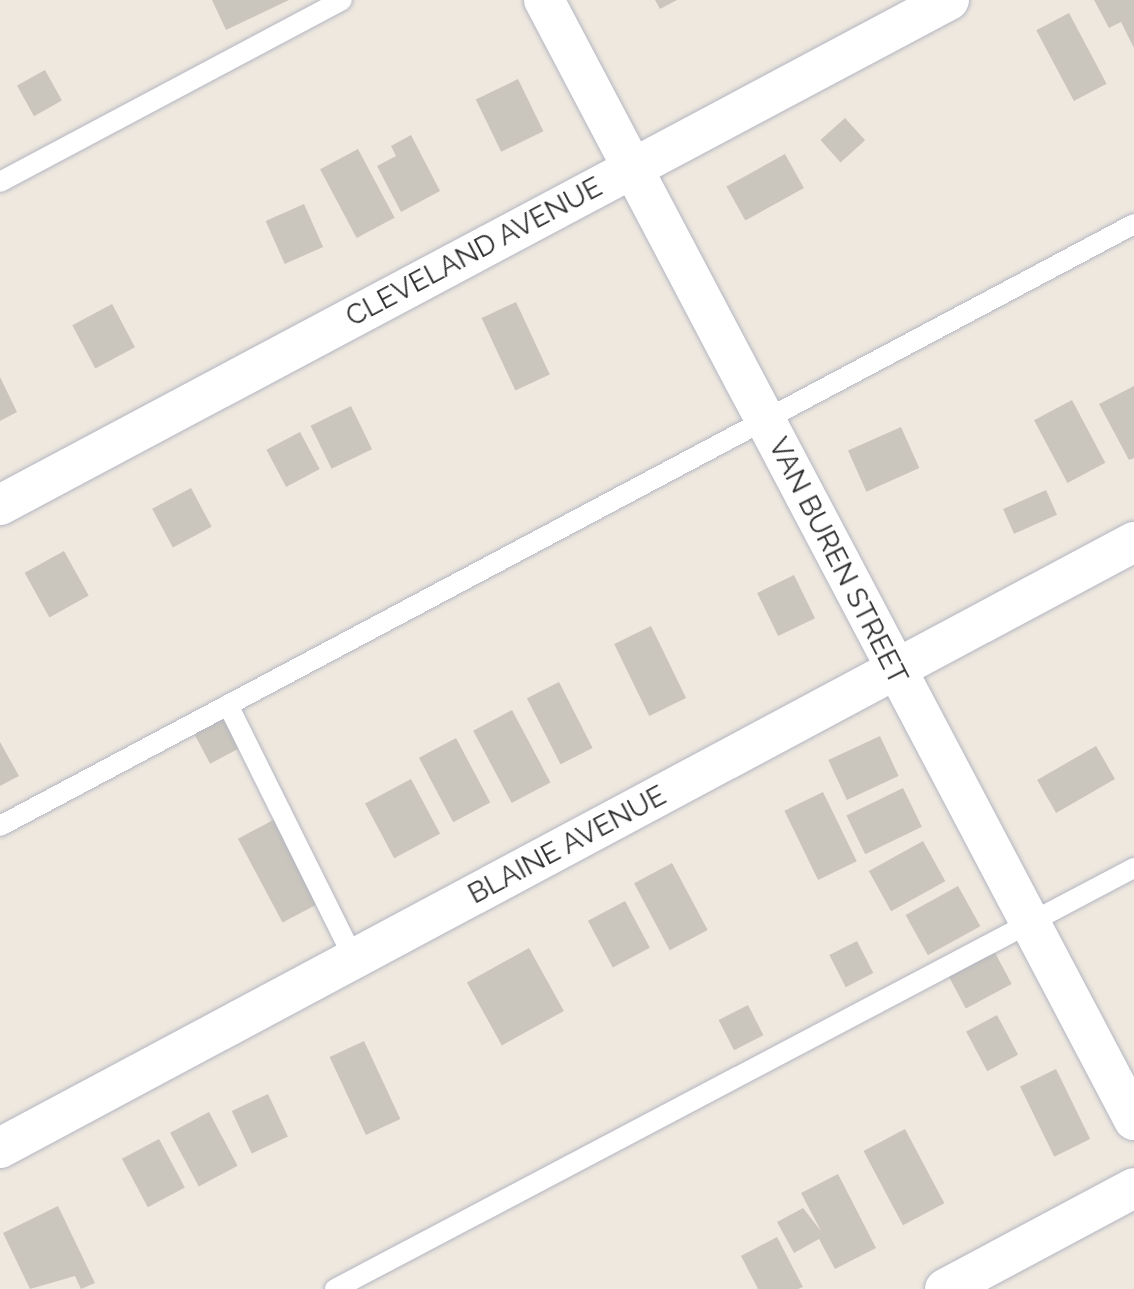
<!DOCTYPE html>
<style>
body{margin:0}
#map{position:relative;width:1134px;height:1289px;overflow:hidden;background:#efe8df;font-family:Raleway,sans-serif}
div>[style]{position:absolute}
.building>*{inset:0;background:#cbc6bd;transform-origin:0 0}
.roads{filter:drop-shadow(0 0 2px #b3b6c1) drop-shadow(0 0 2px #b3b6c1)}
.service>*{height:20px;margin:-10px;padding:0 10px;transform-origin:10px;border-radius:10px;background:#fff}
.minor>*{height:40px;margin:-20px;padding:0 20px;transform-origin:20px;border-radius:20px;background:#fff}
span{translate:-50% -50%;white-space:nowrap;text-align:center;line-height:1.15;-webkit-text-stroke:10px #fff;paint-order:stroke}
.street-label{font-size:28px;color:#2d2d2d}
</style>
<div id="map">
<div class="building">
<i style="clip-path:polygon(212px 0,289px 0,226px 30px)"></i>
<i style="clip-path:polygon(655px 0,677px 0,660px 9px)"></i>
<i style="clip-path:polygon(1094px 0,1134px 0,1134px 48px,1121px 22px,1109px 28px)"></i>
<i style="left:1069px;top:13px;width:80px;height:37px;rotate:62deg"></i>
<i style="left:45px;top:70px;width:35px;height:32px;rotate:61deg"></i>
<i style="left:518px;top:79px;width:58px;height:47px;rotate:64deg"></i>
<i style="left:845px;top:118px;width:30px;height:33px;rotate:48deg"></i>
<i style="clip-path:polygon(411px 135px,440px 191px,401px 212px,377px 166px,396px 156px,391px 146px)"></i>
<i style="left:358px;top:149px;width:78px;height:43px;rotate:62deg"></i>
<i style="left:785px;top:154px;width:39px;height:67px;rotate:61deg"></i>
<i style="left:304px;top:204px;width:47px;height:42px;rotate:66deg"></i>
<i style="left:516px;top:302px;width:80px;height:38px;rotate:65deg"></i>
<i style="left:112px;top:304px;width:49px;height:45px;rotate:62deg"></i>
<i style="clip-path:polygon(0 377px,17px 412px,0 421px)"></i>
<i style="clip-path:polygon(1134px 386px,1134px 458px,1129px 460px,1099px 404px)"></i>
<i style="left:1072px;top:400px;width:71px;height:43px;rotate:62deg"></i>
<i style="left:351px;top:406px;width:48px;height:45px;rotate:64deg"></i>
<i style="left:901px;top:427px;width:45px;height:58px;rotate:66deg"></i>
<i style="left:300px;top:432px;width:42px;height:38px;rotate:62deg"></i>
<i style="left:191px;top:488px;width:44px;height:44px;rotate:62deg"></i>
<i style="left:1046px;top:490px;width:27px;height:47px;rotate:66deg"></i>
<i style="left:64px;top:551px;width:51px;height:45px;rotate:61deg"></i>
<i style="left:794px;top:575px;width:48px;height:41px;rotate:64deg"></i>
<i style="left:651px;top:626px;width:80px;height:41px;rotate:64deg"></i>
<i style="left:559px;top:682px;width:74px;height:36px;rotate:63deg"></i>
<i style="left:512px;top:710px;width:82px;height:44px;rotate:62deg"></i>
<i style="left:220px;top:712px;width:41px;height:33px;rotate:62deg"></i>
<i style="left:880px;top:736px;width:44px;height:57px;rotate:65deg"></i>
<i style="left:456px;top:738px;width:73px;height:42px;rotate:62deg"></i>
<i style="clip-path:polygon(0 742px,19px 776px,0 786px)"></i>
<i style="left:1096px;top:746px;width:38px;height:68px;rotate:60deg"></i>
<i style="left:411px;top:779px;width:62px;height:52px;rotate:62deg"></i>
<i style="left:903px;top:788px;width:43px;height:63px;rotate:64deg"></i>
<i style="left:823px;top:792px;width:77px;height:43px;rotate:64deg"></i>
<i style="left:275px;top:819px;width:95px;height:42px;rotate:62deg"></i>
<i style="left:923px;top:841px;width:46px;height:62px;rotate:61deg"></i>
<i style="left:672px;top:863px;width:76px;height:43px;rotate:62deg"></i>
<i style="left:958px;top:886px;width:46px;height:60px;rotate:61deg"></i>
<i style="left:625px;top:901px;width:53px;height:42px;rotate:62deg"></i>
<i style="left:857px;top:941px;width:36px;height:31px;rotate:63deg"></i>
<i style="left:992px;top:947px;width:42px;height:52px;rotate:62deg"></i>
<i style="left:529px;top:948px;width:72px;height:71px;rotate:61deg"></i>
<i style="left:748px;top:1005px;width:34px;height:33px;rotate:63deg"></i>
<i style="left:997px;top:1015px;width:45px;height:35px;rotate:62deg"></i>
<i style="left:364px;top:1041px;width:86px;height:38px;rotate:65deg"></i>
<i style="left:1056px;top:1069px;width:78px;height:40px;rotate:64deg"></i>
<i style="left:268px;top:1094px;width:47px;height:40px;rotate:65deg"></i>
<i style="left:209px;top:1112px;width:61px;height:44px;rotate:62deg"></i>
<i style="left:905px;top:1129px;width:84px;height:47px;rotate:62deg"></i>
<i style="left:159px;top:1139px;width:55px;height:42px;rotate:62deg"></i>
<i style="clip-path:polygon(838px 1174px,876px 1248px,835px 1269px,819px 1239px,794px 1253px,777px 1222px,803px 1208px,821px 1231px,801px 1193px)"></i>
<i style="clip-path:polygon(58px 1206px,95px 1283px,81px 1289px,75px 1276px,30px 1289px,3px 1233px)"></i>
<i style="clip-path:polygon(777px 1237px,803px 1287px,798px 1289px,758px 1289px,741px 1256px)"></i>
</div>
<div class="roads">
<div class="service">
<i style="left:0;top:182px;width:387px;rotate:-28deg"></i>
<i style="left:228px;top:705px;width:284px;rotate:63.6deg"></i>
<i style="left:0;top:826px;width:1284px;rotate:-27.96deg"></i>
<i style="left:335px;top:1289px;width:903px;rotate:-27.79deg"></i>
</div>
<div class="minor">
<i style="left:544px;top:0;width:1266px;rotate:62.22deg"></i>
<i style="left:0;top:505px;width:1075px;rotate:-28.02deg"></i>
<i style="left:0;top:1148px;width:1286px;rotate:-28.12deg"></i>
<i style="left:945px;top:1289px;width:214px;rotate:-28.1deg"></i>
</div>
</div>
<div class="street-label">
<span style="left:474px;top:252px;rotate:-28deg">CLEVELAND AVENUE</span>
<span style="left:838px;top:561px;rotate:63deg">VAN BUREN STREET</span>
<span style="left:567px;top:845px;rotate:-28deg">BLAINE AVENUE</span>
</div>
</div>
